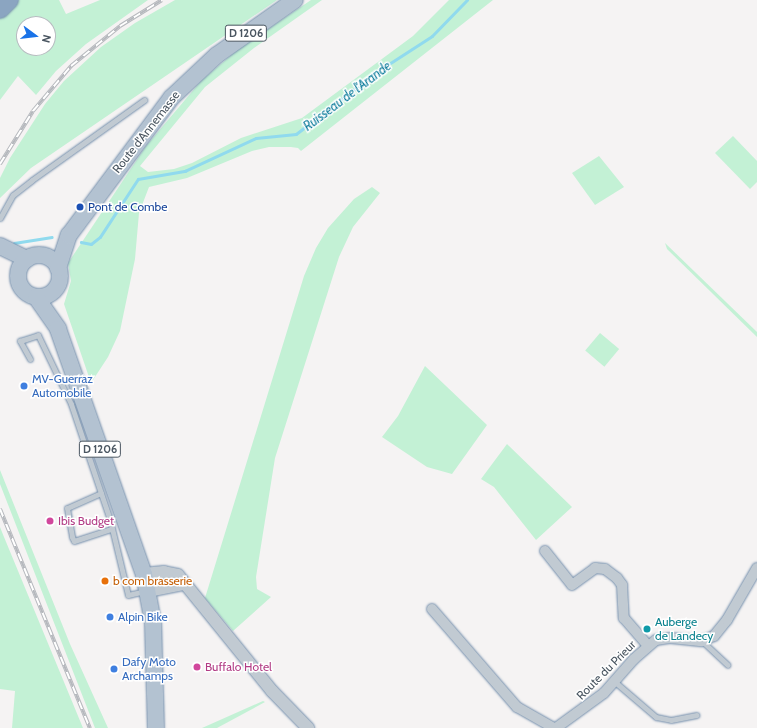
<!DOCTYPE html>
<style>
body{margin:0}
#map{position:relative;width:757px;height:728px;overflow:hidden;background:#f5f3f3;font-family:Cabin,sans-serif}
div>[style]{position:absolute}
.green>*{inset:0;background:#c3f1d5;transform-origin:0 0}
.stream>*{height:2.5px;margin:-1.25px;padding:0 1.25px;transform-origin:1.25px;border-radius:1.25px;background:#90daee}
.roads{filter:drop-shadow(0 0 1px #7690ad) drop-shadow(0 0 1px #7690ad)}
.service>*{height:5px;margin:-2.5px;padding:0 2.5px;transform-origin:2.5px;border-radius:2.5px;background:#c1cad2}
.minor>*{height:10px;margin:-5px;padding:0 5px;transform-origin:5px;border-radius:5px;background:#c1cad2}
.tertiary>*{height:12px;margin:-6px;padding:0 6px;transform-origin:6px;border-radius:6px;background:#c1cad2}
.primary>*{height:16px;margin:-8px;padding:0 8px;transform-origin:8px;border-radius:8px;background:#b3c2d1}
.primary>.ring{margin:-8px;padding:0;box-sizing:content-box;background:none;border:16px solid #b3c2d1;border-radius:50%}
.motorway>*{height:18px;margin:-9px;padding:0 9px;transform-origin:9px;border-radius:9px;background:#8ba5c1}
.rail>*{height:4px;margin-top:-2px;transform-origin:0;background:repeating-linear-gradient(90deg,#fff 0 8px,#b5b8bd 0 16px);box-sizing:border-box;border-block:1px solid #b5b8bd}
.dots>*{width:11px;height:11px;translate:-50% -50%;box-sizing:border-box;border:2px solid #fff;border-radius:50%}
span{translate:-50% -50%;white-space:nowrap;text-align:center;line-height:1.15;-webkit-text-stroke:3px #fff;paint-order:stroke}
.shield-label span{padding:1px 3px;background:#fff;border:1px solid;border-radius:3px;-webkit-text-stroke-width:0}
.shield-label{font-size:11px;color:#4a5661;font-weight:700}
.street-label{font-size:12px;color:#4a5661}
.transit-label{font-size:12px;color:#164399}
.left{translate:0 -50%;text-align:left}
.shop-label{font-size:12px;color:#366cbe}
.hotel-label{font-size:12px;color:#b23c85}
.food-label{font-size:12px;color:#c56008}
.culture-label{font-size:12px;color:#0d838f}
.water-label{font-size:13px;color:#0c7c9b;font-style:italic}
.north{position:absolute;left:16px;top:16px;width:40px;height:40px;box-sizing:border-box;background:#fff;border:1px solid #b7bbc0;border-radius:50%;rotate:105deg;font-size:11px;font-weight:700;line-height:16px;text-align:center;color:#4a5661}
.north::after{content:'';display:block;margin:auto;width:14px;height:18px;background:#1a73e8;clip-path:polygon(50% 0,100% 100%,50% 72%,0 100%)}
</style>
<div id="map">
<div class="green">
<i style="clip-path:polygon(evenodd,18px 0,59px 0,66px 14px,100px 0,148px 0,86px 44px,56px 71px,36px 95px,18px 76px,0 100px,0 18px,18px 0,24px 24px,48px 24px,48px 48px,24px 48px,24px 24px)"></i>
<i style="clip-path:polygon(175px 0,277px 0,31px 168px,0 198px,0 178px,10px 158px,45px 104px,64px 81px,101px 47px,135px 23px)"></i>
<i style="clip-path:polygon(311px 0,322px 0,254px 48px,205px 87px,140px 166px,148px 172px,174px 169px,192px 163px,241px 138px,302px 118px,413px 36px,449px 0,493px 0,301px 151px,298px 148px,291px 147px,269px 147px,252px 151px,187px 178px,149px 187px,139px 213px,135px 259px,120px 331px,108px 357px,91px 383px,64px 304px,71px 281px,68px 263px,146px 146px,201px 81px,236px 51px)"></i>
<i style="clip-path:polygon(733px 136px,757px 161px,757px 182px,750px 189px,715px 153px)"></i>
<i style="clip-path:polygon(599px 156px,624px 187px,595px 205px,572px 173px)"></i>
<i style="clip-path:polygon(372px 187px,380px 193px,353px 227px,339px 257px,275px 458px,256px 577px,257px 589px,271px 597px,233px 631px,205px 598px,304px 276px,316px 248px,328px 228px,354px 199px)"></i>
<i style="clip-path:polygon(665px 243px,757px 332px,757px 337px,667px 249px)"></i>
<i style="left:600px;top:333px;width:25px;height:23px;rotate:40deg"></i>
<i style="clip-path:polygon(425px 366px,487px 425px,452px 474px,427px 467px,382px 437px,398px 416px)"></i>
<i style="clip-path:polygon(507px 444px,572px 507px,536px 540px,494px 487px,481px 479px)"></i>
<i style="clip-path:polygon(0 470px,70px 644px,108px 728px,95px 728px,0 484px)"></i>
<i style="clip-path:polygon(0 527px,4px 537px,83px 728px,12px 728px,15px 691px,0 689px)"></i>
<i style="clip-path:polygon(263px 701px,265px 702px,217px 728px,202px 728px)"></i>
</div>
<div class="stream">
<i style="left:81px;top:242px;width:10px;rotate:11deg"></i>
<i style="left:91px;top:244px;width:11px;rotate:-38deg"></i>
<i style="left:100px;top:237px;width:69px;rotate:-56.8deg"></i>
<i style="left:138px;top:179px;width:48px;rotate:-9.7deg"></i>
<i style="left:185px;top:171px;width:78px;rotate:-24.9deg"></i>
<i style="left:256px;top:138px;width:40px;rotate:-5.7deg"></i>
<i style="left:296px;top:134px;width:103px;rotate:-37.5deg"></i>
<i style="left:378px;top:71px;width:64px;rotate:-32.9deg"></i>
<i style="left:432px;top:36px;width:50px;rotate:-45.8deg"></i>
<i style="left:14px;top:243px;width:38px;rotate:-9deg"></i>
</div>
<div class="roads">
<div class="service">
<i style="left:0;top:218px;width:26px;rotate:-61deg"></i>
<i style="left:13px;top:195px;width:24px;rotate:-38deg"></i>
<i style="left:32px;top:180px;width:138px;rotate:-35.5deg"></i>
<i style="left:30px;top:359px;width:21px;rotate:-119deg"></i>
<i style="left:20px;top:341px;width:19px;rotate:-18deg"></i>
<i style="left:38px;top:335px;width:76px;rotate:64.4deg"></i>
<i style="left:71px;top:404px;width:122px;rotate:71.4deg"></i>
<i style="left:110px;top:520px;width:77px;rotate:76.5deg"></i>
<i style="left:128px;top:595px;width:17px;rotate:-13deg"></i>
<i style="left:101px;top:493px;width:37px;rotate:156deg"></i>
<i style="left:67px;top:508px;width:29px;rotate:80deg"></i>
<i style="left:72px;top:537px;width:4px;rotate:63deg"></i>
<i style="left:74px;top:541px;width:40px;rotate:-18deg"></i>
<i style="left:702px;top:641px;width:35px;rotate:43deg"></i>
<i style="left:615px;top:682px;width:54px;rotate:40.5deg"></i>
<i style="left:656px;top:717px;width:15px;rotate:11deg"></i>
<i style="left:671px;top:720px;width:26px;rotate:-11deg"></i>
</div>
<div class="minor">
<i style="left:545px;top:551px;width:43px;rotate:51.5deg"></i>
<i style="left:572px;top:585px;width:29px;rotate:-36deg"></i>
<i style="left:595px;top:568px;width:10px;rotate:6deg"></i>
<i style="left:605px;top:569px;width:15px;rotate:37deg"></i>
<i style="left:617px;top:578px;width:9px;rotate:54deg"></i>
<i style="left:622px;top:585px;width:33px;rotate:87deg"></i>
<i style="left:624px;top:618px;width:37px;rotate:49deg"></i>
<i style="left:432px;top:609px;width:130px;rotate:49.1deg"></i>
<i style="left:517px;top:707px;width:43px;rotate:29.6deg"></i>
<i style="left:556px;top:728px;width:59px;rotate:-36.1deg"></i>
<i style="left:604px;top:693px;width:45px;rotate:-48.6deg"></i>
<i style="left:634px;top:659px;width:29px;rotate:-41deg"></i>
<i style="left:656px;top:640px;width:15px;rotate:-8deg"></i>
<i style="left:671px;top:638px;width:31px;rotate:6deg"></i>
<i style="left:702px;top:641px;width:13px;rotate:-23deg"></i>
<i style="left:714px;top:636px;width:21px;rotate:-51deg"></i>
<i style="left:727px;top:620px;width:60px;rotate:-60deg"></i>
</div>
<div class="tertiary">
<i style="left:144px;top:574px;width:20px;rotate:-6deg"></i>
<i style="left:164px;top:572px;width:14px;rotate:12deg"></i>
<i style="left:178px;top:575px;width:149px;rotate:51deg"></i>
<i style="left:272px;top:691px;width:52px;rotate:45.8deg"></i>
<i style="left:148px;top:591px;width:37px;rotate:-11deg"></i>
</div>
<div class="primary">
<i style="left:0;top:246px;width:30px;rotate:26deg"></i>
<i class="ring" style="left:18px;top:255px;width:26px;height:26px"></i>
<i style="left:58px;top:268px;width:35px;rotate:-72deg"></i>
<i style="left:69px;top:235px;width:171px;rotate:-53.3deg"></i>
<i style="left:171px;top:98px;width:63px;rotate:-43.1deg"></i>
<i style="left:217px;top:55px;width:95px;rotate:-35.2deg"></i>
<i style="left:36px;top:297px;width:39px;rotate:55deg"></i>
<i style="left:58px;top:329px;width:260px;rotate:70.7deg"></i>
<i style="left:144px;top:574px;width:49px;rotate:79.4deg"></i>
<i style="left:153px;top:622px;width:106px;rotate:88.4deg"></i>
</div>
<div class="motorway">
<i style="left:0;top:9px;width:13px;rotate:-45deg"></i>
</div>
</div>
<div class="rail">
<i style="left:0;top:164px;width:62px;rotate:-58.1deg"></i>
<i style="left:33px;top:111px;width:59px;rotate:-49.8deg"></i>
<i style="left:71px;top:66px;width:63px;rotate:-39.2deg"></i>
<i style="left:120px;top:26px;width:49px;rotate:-31.8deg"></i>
<i style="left:0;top:509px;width:237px;rotate:67.7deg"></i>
</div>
<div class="dots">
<i style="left:80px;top:207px;background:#1a4fb4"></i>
<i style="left:24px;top:386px;background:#3f7fe0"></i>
<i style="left:50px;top:521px;background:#d1479c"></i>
<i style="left:105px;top:581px;background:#e8710a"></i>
<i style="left:110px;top:617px;background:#3f7fe0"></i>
<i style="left:647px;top:629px;background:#0f9aa8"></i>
<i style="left:197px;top:667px;background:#d1479c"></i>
<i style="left:114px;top:669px;background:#3f7fe0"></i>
</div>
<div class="shield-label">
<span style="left:246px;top:33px">D 1206</span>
<span style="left:100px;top:449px">D 1206</span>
</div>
<div class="street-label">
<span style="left:146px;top:132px;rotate:-52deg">Route d'Annemasse</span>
<span style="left:606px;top:670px;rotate:-45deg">Route du Prieur</span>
</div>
<div class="transit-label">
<span class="left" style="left:88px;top:207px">Pont de Combe</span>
</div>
<div class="shop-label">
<span class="left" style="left:32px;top:386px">MV-Guerraz<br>Automobile</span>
<span class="left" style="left:118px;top:617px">Alpin Bike</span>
<span class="left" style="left:122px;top:669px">Dafy Moto<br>Archamps</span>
</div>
<div class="hotel-label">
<span class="left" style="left:58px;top:521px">Ibis Budget</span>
<span class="left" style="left:205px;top:667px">Buffalo Hotel</span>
</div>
<div class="food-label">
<span class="left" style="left:113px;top:581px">b com brasserie</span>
</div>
<div class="culture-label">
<span class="left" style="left:655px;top:629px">Auberge<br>de Landecy</span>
</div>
<div class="water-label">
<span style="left:347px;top:96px;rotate:-37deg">Ruisseau de l'Arande</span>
</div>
<div class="north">N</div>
</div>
